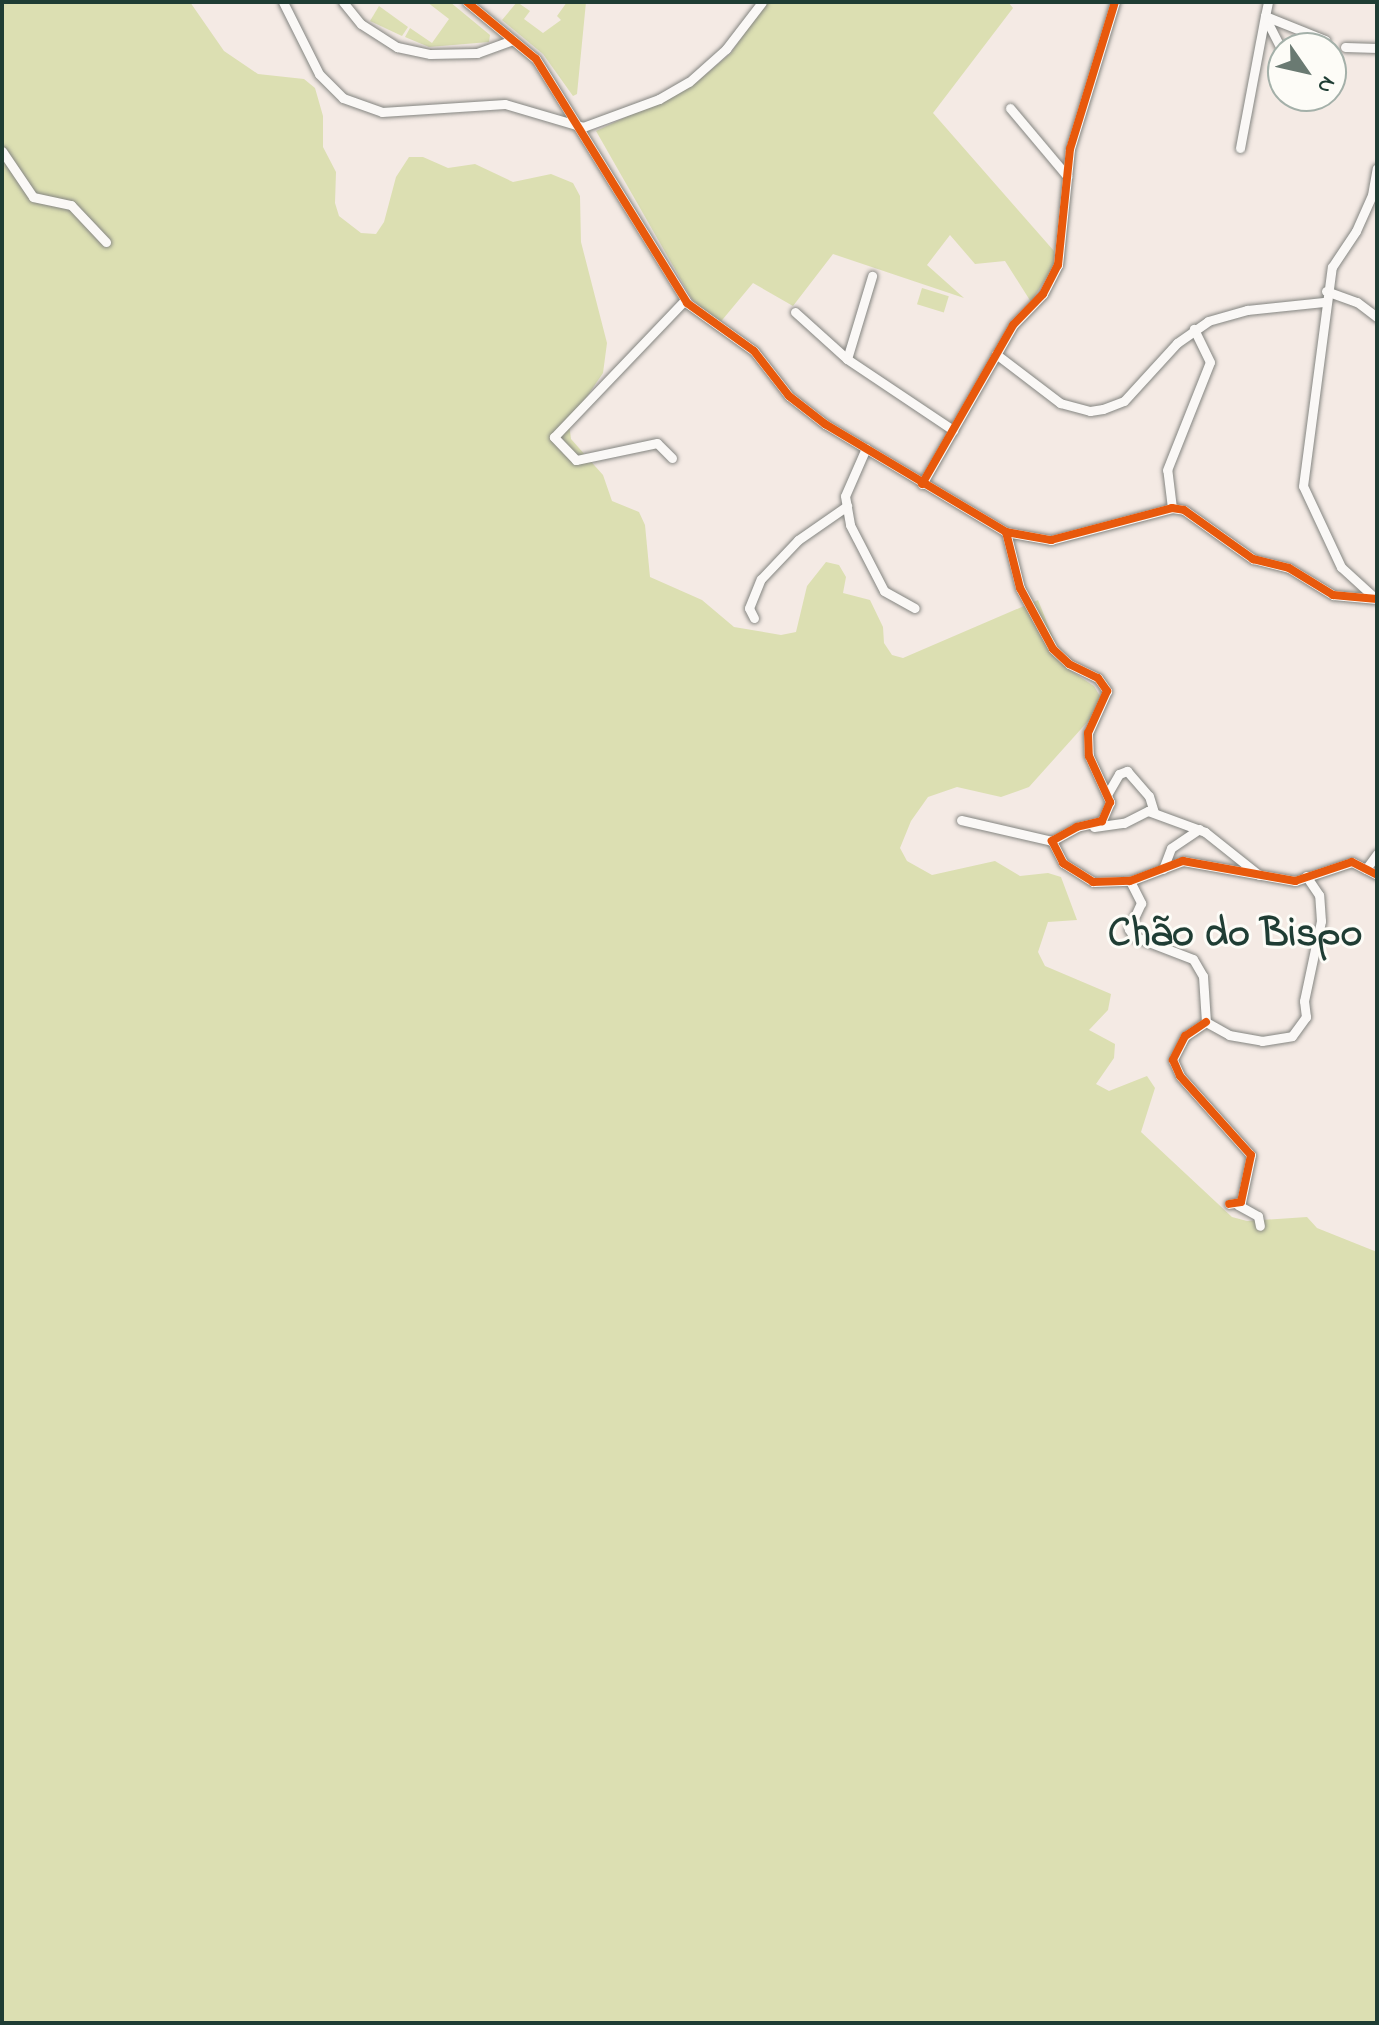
<!DOCTYPE html>
<meta charset="utf-8">
<style>
body{margin:0}
#map{position:relative;width:1379px;height:2025px;overflow:hidden;background:#f4eae4;font-family:"Indie Flower",sans-serif}
div>[style]{position:absolute}
.green>*{inset:0;background:#dcdfb2;transform-origin:0 0}
.roads{filter:drop-shadow(0 0 2px #848581) drop-shadow(0 0 2px #848581)}
.minor>*{height:9px;margin:-4.5px;padding:0 4.5px;transform-origin:4.5px;border-radius:4.5px;background:#faf8f6}
.cycleway>*{height:8px;margin:-4px;padding:0 4px;transform-origin:4px;border-radius:4px;background:#e8590c}
span{translate:-50% -50%;white-space:nowrap;text-align:center;line-height:1.15;-webkit-text-stroke:6px #fdfcf7;paint-order:stroke}
.district-label{font-size:42px;color:#1f3d34;font-weight:700}
.frame{position:absolute;inset:0;border:4px solid #1f3d34;pointer-events:none}
.north{position:absolute;left:1267px;top:32px;width:80px;height:80px;box-sizing:border-box;background:#fdfcf7;border:2px solid #a4b0a9;border-radius:50%;rotate:124deg;font-size:22px;font-weight:700;line-height:32px;text-align:center;color:#1f3d34}
.north::after{content:'';display:block;margin:auto;width:28px;height:36px;background:#6a7a72;clip-path:polygon(50% 0,100% 100%,50% 72%,0 100%)}
</style>
<div id="map">
<div class="green">
<i style="clip-path:polygon(2px 2px,190px 2px,224px 51px,258px 74px,304px 79px,315px 88px,323px 116px,323px 147px,336px 172px,335px 203px,339px 216px,361px 233px,376px 234px,384px 222px,396px 177px,409px 157px,423px 157px,448px 168px,475px 164px,513px 182px,551px 174px,573px 183px,580px 196px,581px 242px,607px 343px,603px 373px,569px 423px,571px 439px,603px 475px,612px 501px,639px 512px,645px 525px,650px 577px,702px 600px,734px 627px,781px 635px,796px 632px,807px 586px,826px 562px,839px 565px,846px 577px,843px 593px,870px 600px,883px 627px,884px 643px,892px 655px,903px 658px,1038px 600px,1065px 667px,1094px 686px,1101px 698px,1090px 719px,1029px 787px,1001px 797px,957px 787px,928px 797px,911px 821px,900px 848px,907px 861px,932px 875px,995px 861px,1020px 876px,1048px 873px,1061px 877px,1077px 920px,1048px 922px,1038px 952px,1045px 966px,1111px 994px,1108px 1010px,1089px 1030px,1115px 1044px,1114px 1058px,1096px 1084px,1109px 1091px,1147px 1076px,1155px 1088px,1141px 1132px,1232px 1217px,1247px 1221px,1307px 1217px,1317px 1228px,1377px 1252px,1377px 2023px,2px 2023px)"></i>
<i style="clip-path:polygon(427px 2px,450px 2px,490px 35px,489px 42px,429px 47px,405px 37px,410px 28px,432px 43px,449px 19px)"></i>
<i style="clip-path:polygon(517px 2px,530px 11px,524px 19px,543px 33px,561px 20px,557px 16px,567px 2px,586px 2px,577px 94px,573px 96px,543px 54px,502px 20px)"></i>
<i style="clip-path:polygon(766px 2px,1008px 2px,1013px 8px,933px 113px,1054px 251px,1054px 265px,1031px 302px,1005px 261px,975px 264px,950px 235px,927px 265px,964px 298px,833px 254px,793px 306px,753px 283px,718px 325px,692px 299px,596px 131px,692px 86px,731px 53px)"></i>
<i style="clip-path:polygon(379px 6px,408px 27px,402px 36px,370px 21px)"></i>
<i style="left:922px;top:288px;width:28px;height:17px;rotate:17deg"></i>
</div>
<div class="roads">
<div class="minor">
<i style="left:283px;top:2px;width:80px;rotate:63.4deg"></i>
<i style="left:319px;top:74px;width:34px;rotate:45deg"></i>
<i style="left:343px;top:98px;width:41px;rotate:19.7deg"></i>
<i style="left:382px;top:112px;width:123px;rotate:-3.7deg"></i>
<i style="left:505px;top:104px;width:81px;rotate:16.4deg"></i>
<i style="left:583px;top:127px;width:81px;rotate:-20.2deg"></i>
<i style="left:659px;top:99px;width:34px;rotate:-30deg"></i>
<i style="left:689px;top:82px;width:50px;rotate:-41.7deg"></i>
<i style="left:726px;top:49px;width:59px;rotate:-52.5deg"></i>
<i style="left:343px;top:2px;width:28px;rotate:51deg"></i>
<i style="left:361px;top:24px;width:43px;rotate:32.6deg"></i>
<i style="left:397px;top:47px;width:34px;rotate:12deg"></i>
<i style="left:430px;top:54px;width:47px;rotate:-1.2deg"></i>
<i style="left:477px;top:53px;width:38px;rotate:-20deg"></i>
<i style="left:467px;top:2px;width:89px;rotate:39.6deg"></i>
<i style="left:536px;top:59px;width:287px;rotate:58.2deg"></i>
<i style="left:687px;top:303px;width:82px;rotate:35.6deg"></i>
<i style="left:754px;top:351px;width:57px;rotate:52.1deg"></i>
<i style="left:789px;top:396px;width:46px;rotate:37.9deg"></i>
<i style="left:825px;top:424px;width:211px;rotate:30.8deg"></i>
<i style="left:1006px;top:532px;width:46px;rotate:10.1deg"></i>
<i style="left:1051px;top:540px;width:125px;rotate:-14.8deg"></i>
<i style="left:1172px;top:508px;width:12px;rotate:9deg"></i>
<i style="left:1184px;top:510px;width:85px;rotate:35.4deg"></i>
<i style="left:1253px;top:559px;width:37px;rotate:14deg"></i>
<i style="left:1289px;top:568px;width:52px;rotate:31.5deg"></i>
<i style="left:1333px;top:595px;width:44px;rotate:5.2deg"></i>
<i style="left:1268px;top:2px;width:14px;rotate:102deg"></i>
<i style="left:1265px;top:16px;width:65px;rotate:21.8deg"></i>
<i style="left:1266px;top:19px;width:37px;rotate:63deg"></i>
<i style="left:1345px;top:47px;width:32px;rotate:2deg"></i>
<i style="left:1010px;top:108px;width:89px;rotate:50deg"></i>
<i style="left:1240px;top:148px;width:134px;rotate:-79.3deg"></i>
<i style="left:2px;top:151px;width:55px;rotate:56deg"></i>
<i style="left:33px;top:197px;width:39px;rotate:12deg"></i>
<i style="left:71px;top:205px;width:51px;rotate:46.6deg"></i>
<i style="left:1326px;top:291px;width:33px;rotate:20deg"></i>
<i style="left:1357px;top:302px;width:25px;rotate:37deg"></i>
<i style="left:795px;top:312px;width:70px;rotate:42.1deg"></i>
<i style="left:847px;top:359px;width:128px;rotate:33.8deg"></i>
<i style="left:996px;top:354px;width:81px;rotate:37.4deg"></i>
<i style="left:1060px;top:403px;width:31px;rotate:15deg"></i>
<i style="left:1090px;top:411px;width:13px;rotate:-9deg"></i>
<i style="left:1103px;top:409px;width:22px;rotate:-21deg"></i>
<i style="left:1124px;top:401px;width:79px;rotate:-47.6deg"></i>
<i style="left:1177px;top:343px;width:38px;rotate:-35deg"></i>
<i style="left:1208px;top:321px;width:41px;rotate:-15.8deg"></i>
<i style="left:1247px;top:310px;width:77px;rotate:-5.9deg"></i>
<i style="left:847px;top:359px;width:87px;rotate:-73.2deg"></i>
<i style="left:866px;top:448px;width:52px;rotate:113.6deg"></i>
<i style="left:845px;top:496px;width:29px;rotate:80deg"></i>
<i style="left:850px;top:525px;width:74px;rotate:62.7deg"></i>
<i style="left:884px;top:591px;width:35px;rotate:29deg"></i>
<i style="left:672px;top:458px;width:21px;rotate:-135deg"></i>
<i style="left:657px;top:443px;width:83px;rotate:168.1deg"></i>
<i style="left:576px;top:460px;width:32px;rotate:-134deg"></i>
<i style="left:554px;top:437px;width:190px;rotate:-46.3deg"></i>
<i style="left:922px;top:484px;width:183px;rotate:-60.2deg"></i>
<i style="left:1013px;top:325px;width:43px;rotate:-45.9deg"></i>
<i style="left:1043px;top:294px;width:33px;rotate:-63deg"></i>
<i style="left:1058px;top:265px;width:117px;rotate:-84.1deg"></i>
<i style="left:1070px;top:149px;width:154px;rotate:-73deg"></i>
<i style="left:1172px;top:508px;width:38px;rotate:-97deg"></i>
<i style="left:1167px;top:470px;width:116px;rotate:-68.3deg"></i>
<i style="left:1210px;top:362px;width:37px;rotate:-116deg"></i>
<i style="left:1006px;top:532px;width:58px;rotate:76deg"></i>
<i style="left:1020px;top:588px;width:69px;rotate:61.6deg"></i>
<i style="left:1053px;top:649px;width:22px;rotate:43deg"></i>
<i style="left:1069px;top:664px;width:32px;rotate:26deg"></i>
<i style="left:1098px;top:678px;width:16px;rotate:55deg"></i>
<i style="left:1107px;top:691px;width:46px;rotate:114.3deg"></i>
<i style="left:1088px;top:733px;width:23px;rotate:88deg"></i>
<i style="left:1089px;top:756px;width:51px;rotate:65.5deg"></i>
<i style="left:1110px;top:802px;width:21px;rotate:113deg"></i>
<i style="left:1102px;top:821px;width:26px;rotate:167deg"></i>
<i style="left:1077px;top:827px;width:29px;rotate:151deg"></i>
<i style="left:1052px;top:841px;width:25px;rotate:63deg"></i>
<i style="left:1063px;top:863px;width:36px;rotate:32deg"></i>
<i style="left:1093px;top:882px;width:37px;rotate:-2deg"></i>
<i style="left:1130px;top:881px;width:57px;rotate:-20.7deg"></i>
<i style="left:1183px;top:861px;width:114px;rotate:10.1deg"></i>
<i style="left:1295px;top:881px;width:60px;rotate:-18.4deg"></i>
<i style="left:1352px;top:862px;width:28px;rotate:27deg"></i>
<i style="left:1375px;top:598px;width:46px;rotate:-137.6deg"></i>
<i style="left:1341px;top:567px;width:89px;rotate:-115.1deg"></i>
<i style="left:1303px;top:486px;width:221px;rotate:-82.5deg"></i>
<i style="left:1332px;top:267px;width:43px;rotate:-56.3deg"></i>
<i style="left:1356px;top:231px;width:39px;rotate:-66deg"></i>
<i style="left:1372px;top:195px;width:27px;rotate:-80deg"></i>
<i style="left:754px;top:618px;width:11px;rotate:-117deg"></i>
<i style="left:749px;top:608px;width:31px;rotate:-68deg"></i>
<i style="left:761px;top:579px;width:54px;rotate:-46.5deg"></i>
<i style="left:798px;top:540px;width:60px;rotate:-34.8deg"></i>
<i style="left:1108px;top:793px;width:22px;rotate:-60deg"></i>
<i style="left:1119px;top:774px;width:9px;rotate:-21deg"></i>
<i style="left:1127px;top:771px;width:33px;rotate:49deg"></i>
<i style="left:1149px;top:796px;width:17px;rotate:73deg"></i>
<i style="left:961px;top:820px;width:93px;rotate:13deg"></i>
<i style="left:1094px;top:827px;width:30px;rotate:-8deg"></i>
<i style="left:1124px;top:823px;width:27px;rotate:-27deg"></i>
<i style="left:1148px;top:811px;width:61px;rotate:20.2deg"></i>
<i style="left:1205px;top:832px;width:69px;rotate:38.5deg"></i>
<i style="left:1163px;top:869px;width:22px;rotate:-69deg"></i>
<i style="left:1171px;top:848px;width:34px;rotate:-34deg"></i>
<i style="left:1366px;top:869px;width:19px;rotate:-54deg"></i>
<i style="left:1130px;top:881px;width:25px;rotate:63deg"></i>
<i style="left:1141px;top:903px;width:29px;rotate:115deg"></i>
<i style="left:1129px;top:929px;width:8px;rotate:60deg"></i>
<i style="left:1133px;top:936px;width:64px;rotate:21deg"></i>
<i style="left:1193px;top:959px;width:20px;rotate:60deg"></i>
<i style="left:1203px;top:976px;width:46px;rotate:86.3deg"></i>
<i style="left:1206px;top:1022px;width:26px;rotate:29deg"></i>
<i style="left:1229px;top:1035px;width:34px;rotate:10deg"></i>
<i style="left:1262px;top:1041px;width:30px;rotate:-9deg"></i>
<i style="left:1292px;top:1036px;width:24px;rotate:-54deg"></i>
<i style="left:1306px;top:1017px;width:16px;rotate:-97deg"></i>
<i style="left:1304px;top:1001px;width:82px;rotate:-78deg"></i>
<i style="left:1321px;top:921px;width:26px;rotate:-94deg"></i>
<i style="left:1319px;top:895px;width:23px;rotate:-124deg"></i>
<i style="left:1206px;top:1022px;width:25px;rotate:146deg"></i>
<i style="left:1185px;top:1036px;width:27px;rotate:117deg"></i>
<i style="left:1173px;top:1060px;width:17px;rotate:66deg"></i>
<i style="left:1180px;top:1076px;width:106px;rotate:48.1deg"></i>
<i style="left:1251px;top:1155px;width:48px;rotate:102deg"></i>
<i style="left:1241px;top:1202px;width:12px;rotate:171deg"></i>
<i style="left:1238px;top:1205px;width:23px;rotate:29deg"></i>
<i style="left:1258px;top:1216px;width:10px;rotate:79deg"></i>
</div>
</div>
<div class="cycleway">
<i style="left:467px;top:2px;width:89px;rotate:39.6deg"></i>
<i style="left:536px;top:59px;width:287px;rotate:58.2deg"></i>
<i style="left:687px;top:303px;width:82px;rotate:35.6deg"></i>
<i style="left:754px;top:351px;width:57px;rotate:52.1deg"></i>
<i style="left:789px;top:396px;width:46px;rotate:37.9deg"></i>
<i style="left:825px;top:424px;width:211px;rotate:30.8deg"></i>
<i style="left:1006px;top:532px;width:46px;rotate:10.1deg"></i>
<i style="left:1051px;top:540px;width:125px;rotate:-14.8deg"></i>
<i style="left:1172px;top:508px;width:12px;rotate:9deg"></i>
<i style="left:1184px;top:510px;width:85px;rotate:35.4deg"></i>
<i style="left:1253px;top:559px;width:37px;rotate:14deg"></i>
<i style="left:1289px;top:568px;width:52px;rotate:31.5deg"></i>
<i style="left:1333px;top:595px;width:44px;rotate:5.2deg"></i>
<i style="left:922px;top:484px;width:183px;rotate:-60.2deg"></i>
<i style="left:1013px;top:325px;width:43px;rotate:-45.9deg"></i>
<i style="left:1043px;top:294px;width:33px;rotate:-63deg"></i>
<i style="left:1058px;top:265px;width:117px;rotate:-84.1deg"></i>
<i style="left:1070px;top:149px;width:154px;rotate:-73deg"></i>
<i style="left:1006px;top:532px;width:58px;rotate:76deg"></i>
<i style="left:1020px;top:588px;width:69px;rotate:61.6deg"></i>
<i style="left:1053px;top:649px;width:22px;rotate:43deg"></i>
<i style="left:1069px;top:664px;width:32px;rotate:26deg"></i>
<i style="left:1098px;top:678px;width:16px;rotate:55deg"></i>
<i style="left:1107px;top:691px;width:46px;rotate:114.3deg"></i>
<i style="left:1088px;top:733px;width:23px;rotate:88deg"></i>
<i style="left:1089px;top:756px;width:51px;rotate:65.5deg"></i>
<i style="left:1110px;top:802px;width:21px;rotate:113deg"></i>
<i style="left:1102px;top:821px;width:26px;rotate:167deg"></i>
<i style="left:1077px;top:827px;width:29px;rotate:151deg"></i>
<i style="left:1052px;top:841px;width:25px;rotate:63deg"></i>
<i style="left:1063px;top:863px;width:36px;rotate:32deg"></i>
<i style="left:1093px;top:882px;width:37px;rotate:-2deg"></i>
<i style="left:1130px;top:881px;width:57px;rotate:-20.7deg"></i>
<i style="left:1183px;top:861px;width:114px;rotate:10.1deg"></i>
<i style="left:1295px;top:881px;width:60px;rotate:-18.4deg"></i>
<i style="left:1352px;top:862px;width:28px;rotate:27deg"></i>
<i style="left:1206px;top:1022px;width:25px;rotate:146deg"></i>
<i style="left:1185px;top:1036px;width:27px;rotate:117deg"></i>
<i style="left:1173px;top:1060px;width:17px;rotate:66deg"></i>
<i style="left:1180px;top:1076px;width:106px;rotate:48.1deg"></i>
<i style="left:1251px;top:1155px;width:48px;rotate:102deg"></i>
<i style="left:1241px;top:1202px;width:12px;rotate:171deg"></i>
</div>
<div class="district-label">
<span style="left:1235px;top:935px">Chão do Bispo</span>
</div>
<div class="frame"></div>
<div class="north">N</div>
</div>
